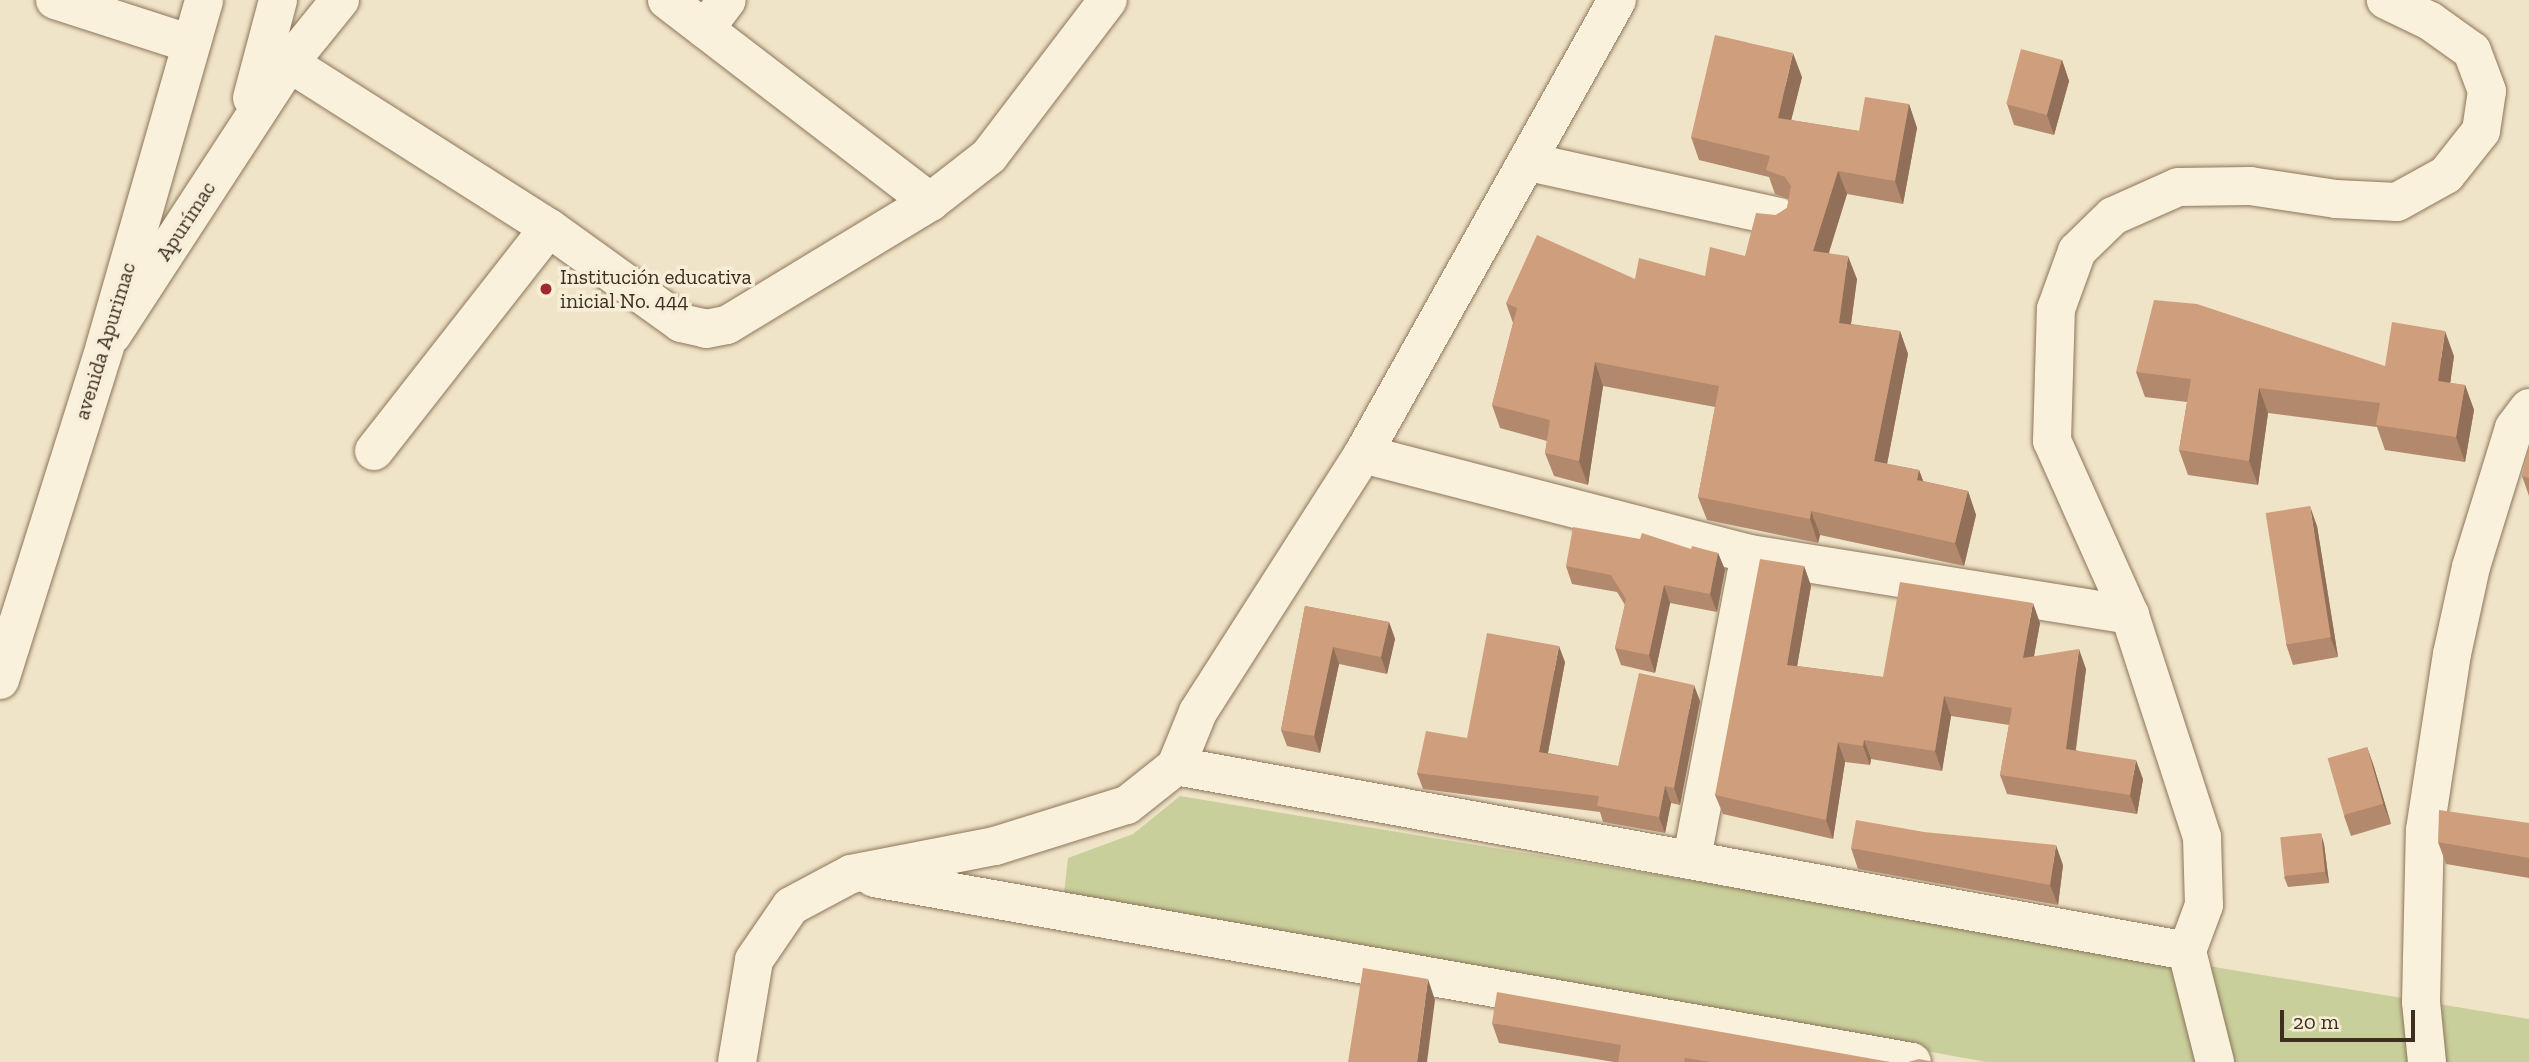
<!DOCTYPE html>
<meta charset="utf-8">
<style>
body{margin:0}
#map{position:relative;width:2529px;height:1062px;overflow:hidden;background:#f0e4c8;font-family:"Zilla Slab",serif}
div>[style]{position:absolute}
.green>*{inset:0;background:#c9cf9b}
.roads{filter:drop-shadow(0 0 2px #8d765c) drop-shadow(0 0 2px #8d765c)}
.minor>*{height:38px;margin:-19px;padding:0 19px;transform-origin:19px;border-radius:19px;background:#faf1dc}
.tertiary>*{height:38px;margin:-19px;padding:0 19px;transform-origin:19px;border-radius:19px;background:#faf1dc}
.wall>*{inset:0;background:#b2896c}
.shaded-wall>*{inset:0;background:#916f58}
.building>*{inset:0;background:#cf9f7d;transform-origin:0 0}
.dots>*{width:19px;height:19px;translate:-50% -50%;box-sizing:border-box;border:4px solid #f7eed8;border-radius:50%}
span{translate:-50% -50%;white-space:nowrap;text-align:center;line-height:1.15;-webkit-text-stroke:7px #f7eed8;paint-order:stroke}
.street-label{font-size:21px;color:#3d2e20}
.poi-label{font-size:21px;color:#3d2e20}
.left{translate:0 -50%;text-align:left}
.scale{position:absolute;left:2280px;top:1010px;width:135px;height:32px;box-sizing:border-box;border:4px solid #3d2e20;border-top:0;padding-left:9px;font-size:21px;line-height:24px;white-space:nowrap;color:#3d2e20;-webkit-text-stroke:5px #f7eed8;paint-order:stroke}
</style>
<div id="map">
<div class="green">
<i style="clip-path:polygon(1180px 796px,2529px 1019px,2529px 1062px,1986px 1062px,1064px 893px,1068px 858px,1133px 834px)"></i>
</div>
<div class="roads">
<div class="minor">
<i style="left:55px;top:0;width:143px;rotate:17.9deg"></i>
<i style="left:667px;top:0;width:332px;rotate:37.5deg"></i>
<i style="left:705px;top:29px;width:36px;rotate:-53deg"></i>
<i style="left:289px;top:63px;width:308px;rotate:32.4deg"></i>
<i style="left:549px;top:228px;width:163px;rotate:35.7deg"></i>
<i style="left:681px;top:323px;width:26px;rotate:13deg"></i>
<i style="left:706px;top:329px;width:21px;rotate:-11deg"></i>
<i style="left:727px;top:325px;width:237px;rotate:-31.2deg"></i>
<i style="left:930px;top:202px;width:75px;rotate:-37.9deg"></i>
<i style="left:989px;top:156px;width:196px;rotate:-52.7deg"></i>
<i style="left:252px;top:98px;width:101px;rotate:-75.1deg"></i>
<i style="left:1529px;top:162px;width:256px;rotate:12.4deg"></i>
<i style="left:112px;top:335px;width:325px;rotate:-56.9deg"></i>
<i style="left:289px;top:63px;width:81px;rotate:-51deg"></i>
<i style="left:374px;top:451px;width:283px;rotate:-51.9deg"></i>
<i style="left:1363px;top:454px;width:400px;rotate:14.5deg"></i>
<i style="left:1750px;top:554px;width:385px;rotate:9.1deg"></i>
<i style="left:1176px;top:766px;width:1028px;rotate:10.37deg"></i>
<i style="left:1692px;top:858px;width:309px;rotate:-79.2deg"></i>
<i style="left:874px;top:878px;width:1054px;rotate:10.05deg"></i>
<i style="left:737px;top:1062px;width:103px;rotate:-80.5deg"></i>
<i style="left:754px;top:960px;width:65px;rotate:-55.6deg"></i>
<i style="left:791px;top:906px;width:68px;rotate:-28.1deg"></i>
<i style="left:851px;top:874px;width:147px;rotate:-11deg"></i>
<i style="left:995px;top:846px;width:138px;rotate:-17.3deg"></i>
<i style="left:1127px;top:805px;width:63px;rotate:-38.5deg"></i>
<i style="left:1176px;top:766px;width:58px;rotate:-67.8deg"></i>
<i style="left:1198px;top:712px;width:306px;rotate:-57.4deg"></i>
<i style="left:1363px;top:454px;width:520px;rotate:-60.77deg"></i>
<i style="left:2215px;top:1062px;width:114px;rotate:-104.2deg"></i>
<i style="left:2187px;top:951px;width:49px;rotate:-69.7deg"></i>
<i style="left:2204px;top:905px;width:68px;rotate:-91.7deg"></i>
<i style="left:2202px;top:837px;width:233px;rotate:-108deg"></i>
<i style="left:2130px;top:615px;width:191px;rotate:-114.1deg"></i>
<i style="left:2052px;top:441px;width:132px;rotate:-88.3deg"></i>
<i style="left:2056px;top:309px;width:62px;rotate:-70.1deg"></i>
<i style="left:2077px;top:251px;width:50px;rotate:-44.2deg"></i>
<i style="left:2113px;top:216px;width:71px;rotate:-24deg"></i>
<i style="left:2178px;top:187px;width:72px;rotate:-0.8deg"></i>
<i style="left:2250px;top:186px;width:87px;rotate:8.6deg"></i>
<i style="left:2336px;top:199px;width:61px;rotate:2.8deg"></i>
<i style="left:2397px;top:202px;width:56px;rotate:-28.9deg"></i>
<i style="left:2446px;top:175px;width:56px;rotate:-51.5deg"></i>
<i style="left:2481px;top:131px;width:40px;rotate:-81.5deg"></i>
<i style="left:2487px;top:91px;width:43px;rotate:-110.6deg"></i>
<i style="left:2472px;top:51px;width:52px;rotate:-144.5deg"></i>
<i style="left:2430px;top:21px;width:49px;rotate:-154.5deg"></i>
<i style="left:2427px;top:1062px;width:60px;rotate:-95.7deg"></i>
<i style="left:2421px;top:1002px;width:172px;rotate:-88.7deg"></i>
<i style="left:2425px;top:830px;width:178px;rotate:-81.3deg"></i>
<i style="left:2452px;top:654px;width:89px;rotate:-77.7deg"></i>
<i style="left:2471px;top:567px;width:145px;rotate:-72.8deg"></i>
<i style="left:2514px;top:428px;width:25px;rotate:-53deg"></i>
</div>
<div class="tertiary">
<i style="left:0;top:680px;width:350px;rotate:-72.5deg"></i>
<i style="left:105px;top:346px;width:360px;rotate:-74deg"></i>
</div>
</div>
<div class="wall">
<i style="clip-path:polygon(2062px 60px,2069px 81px,2054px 135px,2014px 125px,2007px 104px)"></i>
<i style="clip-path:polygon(1802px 77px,1791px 120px,1859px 131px,1909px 104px,1917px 128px,1903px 204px,1847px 194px,1829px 253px,1857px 279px,1851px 324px,1900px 331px,1908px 354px,1887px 464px,1919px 470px,1923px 481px,1968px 491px,1976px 515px,1964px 566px,1820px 535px,1818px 543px,1707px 520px,1698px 497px,1715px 407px,1603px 386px,1588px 485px,1554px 476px,1545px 453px,1547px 441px,1500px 428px,1492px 405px,1513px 323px,1506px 303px,1635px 279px,1705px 276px,1745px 256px,1776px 215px,1787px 208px,1789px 199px,1775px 194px,1769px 177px,1699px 160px,1691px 137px)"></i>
<i style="clip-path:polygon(2454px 356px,2450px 383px,2465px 385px,2474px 410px,2465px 462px,2385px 450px,2377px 427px,2268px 413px,2258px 485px,2188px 475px,2179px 450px,2187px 402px,2145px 397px,2136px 372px,2385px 366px)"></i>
<i style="clip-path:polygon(2529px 447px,2529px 496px,2522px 476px)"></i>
<i style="clip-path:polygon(2317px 526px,2338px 657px,2293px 665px,2286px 644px)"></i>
<i style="clip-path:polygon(1691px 549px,1718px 553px,1725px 570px,1717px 612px,1670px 603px,1655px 673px,1621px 665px,1615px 648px,1625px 605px,1617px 592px,1572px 584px,1566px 566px)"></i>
<i style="clip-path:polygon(1804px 566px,1811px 586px,1797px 666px,1883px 677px,2040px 623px,2034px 656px,2086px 669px,2076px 750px,2143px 779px,2137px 814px,2007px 794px,2000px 775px,2009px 725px,1951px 716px,1942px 771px,1871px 759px,1870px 765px,1845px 762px,1833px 839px,1723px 814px,1715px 795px)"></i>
<i style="clip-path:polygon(1305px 606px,1389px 622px,1395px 639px,1387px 674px,1339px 664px,1320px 753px,1287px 746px,1281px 730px)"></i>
<i style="clip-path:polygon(1565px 662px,1548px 753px,1618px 766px,1700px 701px,1680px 805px,1671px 803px,1665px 833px,1603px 822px,1600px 812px,1423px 789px,1417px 773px,1467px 738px)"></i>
<i style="clip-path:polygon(2367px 747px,2374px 767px,2391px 824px,2351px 836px,2344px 816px)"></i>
<i style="clip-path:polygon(2529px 823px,2529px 878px,2446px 864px,2438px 842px)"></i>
<i style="clip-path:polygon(2324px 844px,2329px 883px,2288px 887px,2284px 877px)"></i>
<i style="clip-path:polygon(1851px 848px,2063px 865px,2058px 905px,1858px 869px)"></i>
<i style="clip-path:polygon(1492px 1023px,1890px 1062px,1614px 1062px,1499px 1043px)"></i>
</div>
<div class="shaded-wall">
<i style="clip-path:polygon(1793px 53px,1802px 77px,1786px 141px,1778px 118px)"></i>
<i style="clip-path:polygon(2062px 60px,2069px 81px,2054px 135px,2047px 115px)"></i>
<i style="clip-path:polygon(1909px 104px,1917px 128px,1903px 204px,1895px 181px)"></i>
<i style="clip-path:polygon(1838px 171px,1847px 194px,1822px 274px,1813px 251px)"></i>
<i style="clip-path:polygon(1848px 256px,1857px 279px,1848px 346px,1839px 323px)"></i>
<i style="clip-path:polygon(1900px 331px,1908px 354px,1883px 485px,1874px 461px)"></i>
<i style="clip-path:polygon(2445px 331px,2454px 356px,2447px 406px,2438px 381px)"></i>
<i style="clip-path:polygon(1595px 362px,1603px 386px,1588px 485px,1579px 461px)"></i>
<i style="clip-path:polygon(2465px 385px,2474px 410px,2465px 462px,2456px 437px)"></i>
<i style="clip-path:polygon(2259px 388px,2268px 413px,2258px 485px,2249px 461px)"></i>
<i style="clip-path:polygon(1919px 470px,1928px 494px,1917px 480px)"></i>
<i style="clip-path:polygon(1968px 491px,1976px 515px,1964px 566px,1955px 543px)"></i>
<i style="clip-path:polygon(2310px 506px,2317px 526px,2338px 657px,2330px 637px)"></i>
<i style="clip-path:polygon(1811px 511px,1820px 535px,1818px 543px,1810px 519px)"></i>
<i style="clip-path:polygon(1718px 553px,1725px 570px,1717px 612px,1710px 594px)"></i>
<i style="clip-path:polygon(1804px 566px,1811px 586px,1794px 684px,1787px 665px)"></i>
<i style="clip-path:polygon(1664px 585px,1670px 603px,1655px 673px,1649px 655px)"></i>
<i style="clip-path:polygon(2033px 603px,2040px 623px,2030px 678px,2023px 658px)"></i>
<i style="clip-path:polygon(1389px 622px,1395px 639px,1387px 674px,1381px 657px)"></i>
<i style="clip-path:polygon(1559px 646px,1565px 662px,1545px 768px,1539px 752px)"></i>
<i style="clip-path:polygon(1333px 647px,1339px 664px,1320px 753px,1314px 736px)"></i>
<i style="clip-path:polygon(2079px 649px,2086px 669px,2073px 768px,2066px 749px)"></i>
<i style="clip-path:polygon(1694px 685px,1700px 701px,1680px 805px,1674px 788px)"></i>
<i style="clip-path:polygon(1944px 696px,1951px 716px,1942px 771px,1935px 751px)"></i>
<i style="clip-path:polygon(1864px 740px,1871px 759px,1870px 765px,1863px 746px)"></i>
<i style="clip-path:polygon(1838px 742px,1845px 762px,1833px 839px,1826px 820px)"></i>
<i style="clip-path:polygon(2367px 747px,2374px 767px,2391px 824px,2383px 804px)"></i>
<i style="clip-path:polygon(2136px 760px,2143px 779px,2137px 814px,2130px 795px)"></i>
<i style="clip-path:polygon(1665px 786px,1671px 803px,1665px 833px,1659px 817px)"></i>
<i style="clip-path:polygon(2321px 833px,2324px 844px,2329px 883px,2325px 872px)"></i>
<i style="clip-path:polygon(2056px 845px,2063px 865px,2058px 905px,2050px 885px)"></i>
<i style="clip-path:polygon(1428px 979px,1435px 1000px,1427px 1062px,1417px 1062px)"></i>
</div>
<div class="building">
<i style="clip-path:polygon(1715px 35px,1793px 53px,1778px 118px,1859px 131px,1865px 97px,1909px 104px,1895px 181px,1838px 171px,1813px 251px,1848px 256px,1839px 323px,1900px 331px,1874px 461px,1919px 470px,1917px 480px,1968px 491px,1955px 543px,1811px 511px,1810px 519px,1698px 497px,1719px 386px,1595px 362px,1579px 461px,1545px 453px,1550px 420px,1492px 405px,1517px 308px,1506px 303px,1537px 235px,1635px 279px,1639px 258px,1705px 276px,1710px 247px,1745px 256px,1756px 213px,1776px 215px,1787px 208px,1791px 186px,1785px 177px,1766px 170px,1770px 156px,1691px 137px)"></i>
<i style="left:2021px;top:49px;width:42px;height:57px;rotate:15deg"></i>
<i style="clip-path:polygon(2154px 300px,2197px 304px,2385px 366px,2392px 322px,2445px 331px,2438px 381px,2465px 385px,2456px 437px,2376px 425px,2380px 403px,2259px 388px,2249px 461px,2179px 450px,2191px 379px,2136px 372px)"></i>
<i style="clip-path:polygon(2529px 447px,2529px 478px,2522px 476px)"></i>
<i style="left:2310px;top:506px;width:133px;height:45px;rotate:81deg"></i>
<i style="clip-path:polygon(1573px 527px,1640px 539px,1642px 533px,1691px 549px,1692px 546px,1718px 553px,1710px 594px,1664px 585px,1649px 655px,1615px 648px,1626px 599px,1611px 575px,1566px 566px)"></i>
<i style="clip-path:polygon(1760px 559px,1804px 566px,1787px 665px,1883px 677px,1900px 582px,2033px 603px,2023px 658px,2079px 649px,2066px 749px,2136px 760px,2130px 795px,2000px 775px,2012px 708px,1944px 696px,1935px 751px,1864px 740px,1863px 746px,1838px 742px,1826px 820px,1715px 795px)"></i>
<i style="clip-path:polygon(1305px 606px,1389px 622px,1381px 657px,1333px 647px,1314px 736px,1281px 730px)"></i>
<i style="clip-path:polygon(1487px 633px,1559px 646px,1539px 752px,1618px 766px,1639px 673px,1694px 685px,1674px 788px,1665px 786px,1659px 817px,1597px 806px,1599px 796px,1417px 773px,1426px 731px,1467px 738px)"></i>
<i style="left:2367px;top:747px;width:59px;height:41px;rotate:74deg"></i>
<i style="clip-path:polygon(2439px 810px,2529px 823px,2529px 858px,2438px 842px)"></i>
<i style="clip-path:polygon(1856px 820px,1924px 832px,2056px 845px,2050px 885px,1851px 848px)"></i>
<i style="left:2321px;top:833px;width:39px;height:41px;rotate:84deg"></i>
<i style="clip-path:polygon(1363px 968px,1428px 979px,1417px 1062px,1348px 1062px)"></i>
<i style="clip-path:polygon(1497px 992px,1890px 1062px,1711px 1062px,1685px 1058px,1684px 1062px,1618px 1062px,1621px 1045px,1492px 1023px)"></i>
<i style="clip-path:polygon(1919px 1059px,1935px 1062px,1908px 1062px)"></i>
</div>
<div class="dots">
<i style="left:546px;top:289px;background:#9e2a2b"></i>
</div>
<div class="street-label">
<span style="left:186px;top:221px;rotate:-57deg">Apurímac</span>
<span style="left:105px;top:341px;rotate:-73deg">avenida Apurimac</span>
</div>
<div class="poi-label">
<span class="left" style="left:560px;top:289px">Institución educativa<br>inicial No. 444</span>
</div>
<div class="scale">20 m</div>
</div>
